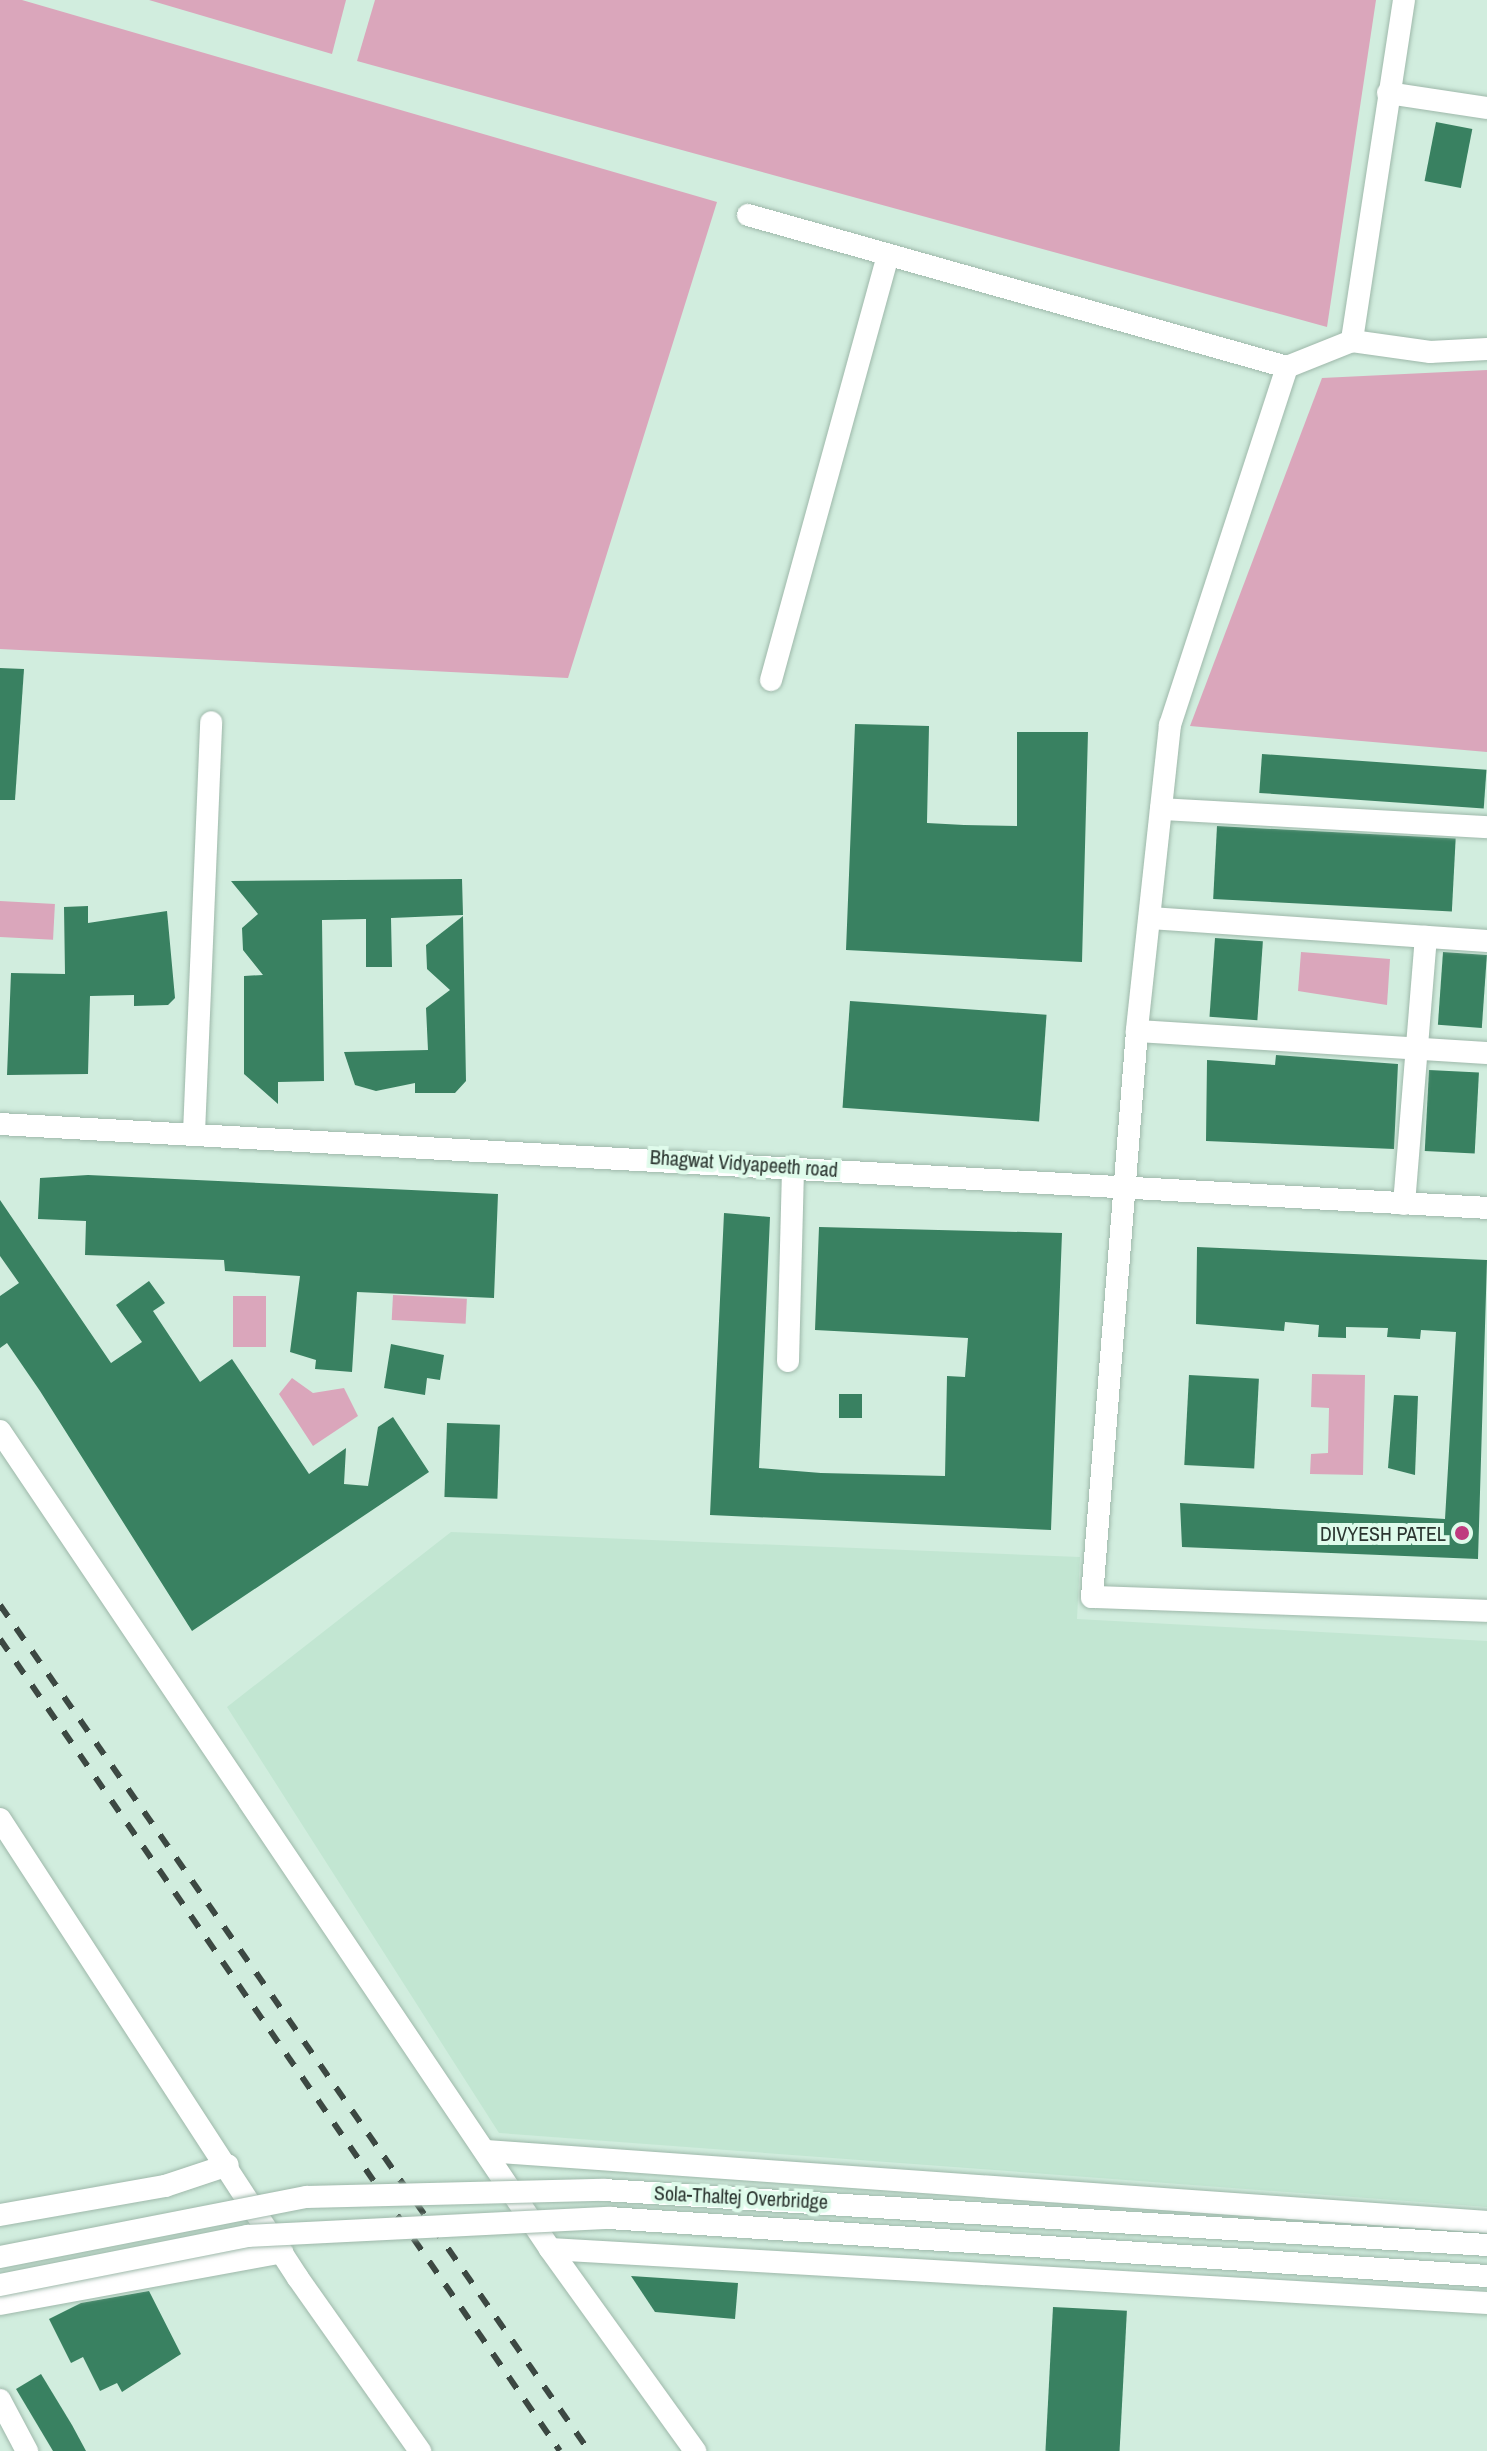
<!DOCTYPE html>
<style>
body{margin:0}
#map{position:relative;width:1487px;height:2451px;overflow:hidden;background:#d1edde;font-family:"Archivo Narrow",sans-serif}
div>[style]{position:absolute}
.built>*{inset:0;background:#c2e6d2}
.green>*{inset:0;background:#daa6bb;transform-origin:0 0}
.building>*{inset:0;background:#398161;transform-origin:0 0}
.roads{filter:drop-shadow(0 0 2px #9eb8aa) drop-shadow(0 0 2px #9eb8aa)}
.minor>*{height:22px;margin:-11px;padding:0 11px;transform-origin:11px;border-radius:11px;background:#fff}
.rail>*{height:6px;margin-top:-3px;transform-origin:0;background:repeating-linear-gradient(90deg,#3c4842 0 14px,transparent 0 28px)}
.bridges{filter:drop-shadow(0 0 2px #9eb8aa) drop-shadow(0 0 2px #9eb8aa)}
.minor-bridge>*{height:22px;margin:-11px;padding:0 11px;transform-origin:11px;border-radius:11px;background:#fff}
.dots>*{width:22px;height:22px;translate:-50% -50%;box-sizing:border-box;border:4px solid #dffbeb;border-radius:50%}
span{translate:-50% -50%;white-space:nowrap;text-align:center;line-height:1.15;-webkit-text-stroke:8px #dffbeb;paint-order:stroke}
.street-label{font-size:20px;color:#2b3530}
.poi-label{font-size:20px;color:#2b3530}
.right{translate:-100% -50%;text-align:right}
</style>
<div id="map">
<div class="built">
<i style="clip-path:polygon(451px 1532px,1080px 1557px,1077px 1619px,1487px 1641px,1487px 2207px,499px 2133px,227px 1707px)"></i>
</div>
<div class="green">
<i style="clip-path:polygon(0 0,22px 0,717px 202px,568px 678px,0 649px)"></i>
<i style="clip-path:polygon(149px 0,346px 0,332px 54px)"></i>
<i style="clip-path:polygon(375px 0,1376px 0,1327px 327px,357px 61px)"></i>
<i style="clip-path:polygon(1487px 370px,1487px 752px,1190px 726px,1322px 378px)"></i>
<i style="left:0;top:901px;width:55px;height:36px;rotate:3deg"></i>
<i style="clip-path:polygon(1301px 952px,1390px 959px,1387px 1005px,1298px 991px)"></i>
<i style="left:393px;top:1295px;width:74px;height:25px;rotate:3deg"></i>
<i style="left:233px;top:1296px;width:33px;height:51px"></i>
<i style="clip-path:polygon(1312px 1374px,1365px 1375px,1363px 1475px,1310px 1474px,1311px 1454px,1328px 1453px,1329px 1408px,1311px 1407px)"></i>
<i style="clip-path:polygon(292px 1378px,313px 1393px,344px 1388px,358px 1416px,313px 1446px,279px 1394px)"></i>
</div>
<div class="building">
<i style="left:1436px;top:122px;width:37px;height:60px;rotate:11deg"></i>
<i style="clip-path:polygon(0 668px,24px 669px,15px 800px,0 800px)"></i>
<i style="clip-path:polygon(855px 724px,929px 726px,927px 823px,964px 825px,1017px 826px,1017px 732px,1088px 732px,1082px 962px,846px 950px)"></i>
<i style="left:1262px;top:754px;width:225px;height:39px;rotate:4deg"></i>
<i style="left:1217px;top:826px;width:239px;height:73px;rotate:3deg"></i>
<i style="clip-path:polygon(462px 879px,463px 915px,391px 918px,392px 967px,366px 967px,366px 919px,322px 920px,324px 1081px,278px 1082px,278px 1104px,244px 1074px,244px 976px,263px 975px,243px 950px,242px 928px,258px 914px,231px 881px)"></i>
<i style="clip-path:polygon(88px 906px,88px 923px,167px 911px,175px 998px,168px 1005px,134px 1006px,134px 995px,90px 996px,88px 1074px,7px 1075px,11px 973px,65px 974px,64px 907px)"></i>
<i style="clip-path:polygon(463px 916px,466px 1081px,455px 1093px,415px 1093px,415px 1083px,376px 1091px,355px 1085px,344px 1052px,428px 1050px,426px 1008px,450px 990px,427px 969px,426px 945px)"></i>
<i style="left:1215px;top:938px;width:48px;height:79px;rotate:4deg"></i>
<i style="left:1443px;top:952px;width:44px;height:73px;rotate:4deg"></i>
<i style="left:850px;top:1001px;width:197px;height:107px;rotate:4deg"></i>
<i style="clip-path:polygon(1276px 1055px,1398px 1064px,1394px 1149px,1206px 1141px,1207px 1060px,1275px 1065px)"></i>
<i style="left:1429px;top:1070px;width:50px;height:81px;rotate:3deg"></i>
<i style="clip-path:polygon(88px 1175px,498px 1194px,494px 1298px,357px 1292px,352px 1372px,315px 1369px,316px 1360px,290px 1352px,300px 1276px,225px 1271px,224px 1260px,85px 1255px,86px 1221px,38px 1219px,40px 1178px)"></i>
<i style="clip-path:polygon(0 1200px,111px 1363px,142px 1342px,116px 1305px,149px 1281px,165px 1303px,153px 1311px,200px 1382px,232px 1359px,309px 1474px,346px 1448px,344px 1484px,368px 1486px,378px 1427px,393px 1417px,429px 1472px,192px 1631px,40px 1391px,7px 1343px,0 1348px,0 1296px,19px 1283px,0 1256px)"></i>
<i style="clip-path:polygon(724px 1213px,770px 1217px,759px 1468px,821px 1473px,945px 1476px,947px 1376px,965px 1377px,968px 1338px,815px 1330px,819px 1227px,1062px 1233px,1051px 1530px,710px 1515px)"></i>
<i style="clip-path:polygon(1197px 1247px,1487px 1260px,1478px 1559px,1182px 1547px,1180px 1503px,1445px 1519px,1456px 1332px,1421px 1330px,1420px 1339px,1387px 1337px,1388px 1328px,1346px 1327px,1346px 1338px,1318px 1337px,1319px 1325px,1285px 1322px,1284px 1331px,1196px 1324px)"></i>
<i style="clip-path:polygon(391px 1344px,444px 1355px,440px 1380px,427px 1378px,425px 1395px,384px 1388px)"></i>
<i style="left:1189px;top:1375px;width:70px;height:90px;rotate:3deg"></i>
<i style="left:839px;top:1394px;width:23px;height:24px"></i>
<i style="clip-path:polygon(1394px 1395px,1418px 1396px,1415px 1475px,1388px 1468px)"></i>
<i style="left:447px;top:1423px;width:53px;height:74px;rotate:2deg"></i>
<i style="clip-path:polygon(631px 2276px,738px 2283px,735px 2319px,655px 2312px)"></i>
<i style="clip-path:polygon(149px 2291px,181px 2354px,122px 2392px,117px 2383px,100px 2391px,83px 2357px,71px 2363px,49px 2319px,81px 2303px)"></i>
<i style="left:1053px;top:2307px;width:74px;height:144px;rotate:3deg"></i>
<i style="clip-path:polygon(41px 2374px,72px 2425px,86px 2451px,53px 2451px,16px 2389px)"></i>
</div>
<div class="roads">
<div class="minor">
<i style="left:1404px;top:0;width:345px;rotate:98.7deg"></i>
<i style="left:1352px;top:341px;width:70px;rotate:158.2deg"></i>
<i style="left:1287px;top:367px;width:377px;rotate:108.1deg"></i>
<i style="left:1170px;top:725px;width:308px;rotate:96.2deg"></i>
<i style="left:1137px;top:1031px;width:568px;rotate:94.55deg"></i>
<i style="left:1092px;top:1597px;width:395px;rotate:2deg"></i>
<i style="left:1388px;top:93px;width:100px;rotate:8.6deg"></i>
<i style="left:748px;top:215px;width:560px;rotate:15.75deg"></i>
<i style="left:1352px;top:341px;width:79px;rotate:8deg"></i>
<i style="left:1430px;top:352px;width:57px;rotate:-3deg"></i>
<i style="left:771px;top:680px;width:441px;rotate:-74.6deg"></i>
<i style="left:1161px;top:809px;width:326px;rotate:3.2deg"></i>
<i style="left:1150px;top:918px;width:338px;rotate:3.9deg"></i>
<i style="left:1137px;top:1031px;width:351px;rotate:3.6deg"></i>
<i style="left:0;top:1124px;width:1489px;rotate:3.23deg"></i>
<i style="left:194px;top:1133px;width:411px;rotate:-87.6deg"></i>
<i style="left:1404px;top:1204px;width:268px;rotate:-85.3deg"></i>
<i style="left:788px;top:1361px;width:194px;rotate:-88.5deg"></i>
<i style="left:0;top:1431px;width:986px;rotate:56.08deg"></i>
<i style="left:550px;top:2249px;width:249px;rotate:54.3deg"></i>
<i style="left:0;top:1819px;width:547px;rotate:57.01deg"></i>
<i style="left:298px;top:2278px;width:212px;rotate:54.8deg"></i>
<i style="left:486px;top:2151px;width:1004px;rotate:4.06deg"></i>
<i style="left:0;top:2215px;width:168px;rotate:-10deg"></i>
<i style="left:165px;top:2186px;width:66px;rotate:-18.4deg"></i>
<i style="left:550px;top:2249px;width:939px;rotate:3.3deg"></i>
<i style="left:0;top:2304px;width:287px;rotate:-10.4deg"></i>
<i style="left:0;top:2400px;width:58px;rotate:62.1deg"></i>
</div>
</div>
<div class="rail">
<i style="left:0;top:1605px;width:1031px;rotate:55.15deg"></i>
<i style="left:0;top:1639px;width:986px;rotate:55.41deg"></i>
</div>
<div class="bridges">
<div class="minor-bridge">
<i style="left:0;top:2257px;width:313px;rotate:-11.1deg"></i>
<i style="left:307px;top:2197px;width:296px;rotate:-1.4deg"></i>
<i style="left:603px;top:2190px;width:886px;rotate:3.56deg"></i>
<i style="left:0;top:2285px;width:253px;rotate:-11.2deg"></i>
<i style="left:248px;top:2236px;width:361px;rotate:-2.9deg"></i>
<i style="left:609px;top:2218px;width:880px;rotate:3.78deg"></i>
</div>
</div>
<div class="dots">
<i style="left:1462px;top:1533px;background:#bf3b7f"></i>
</div>
<div class="street-label">
<span style="left:744px;top:1163px;rotate:4deg">Bhagwat Vidyapeeth road</span>
<span style="left:741px;top:2197px;rotate:3deg">Sola-Thaltej Overbridge</span>
</div>
<div class="poi-label">
<span class="right" style="left:1446px;top:1533px">DIVYESH PATEL</span>
</div>
</div>
